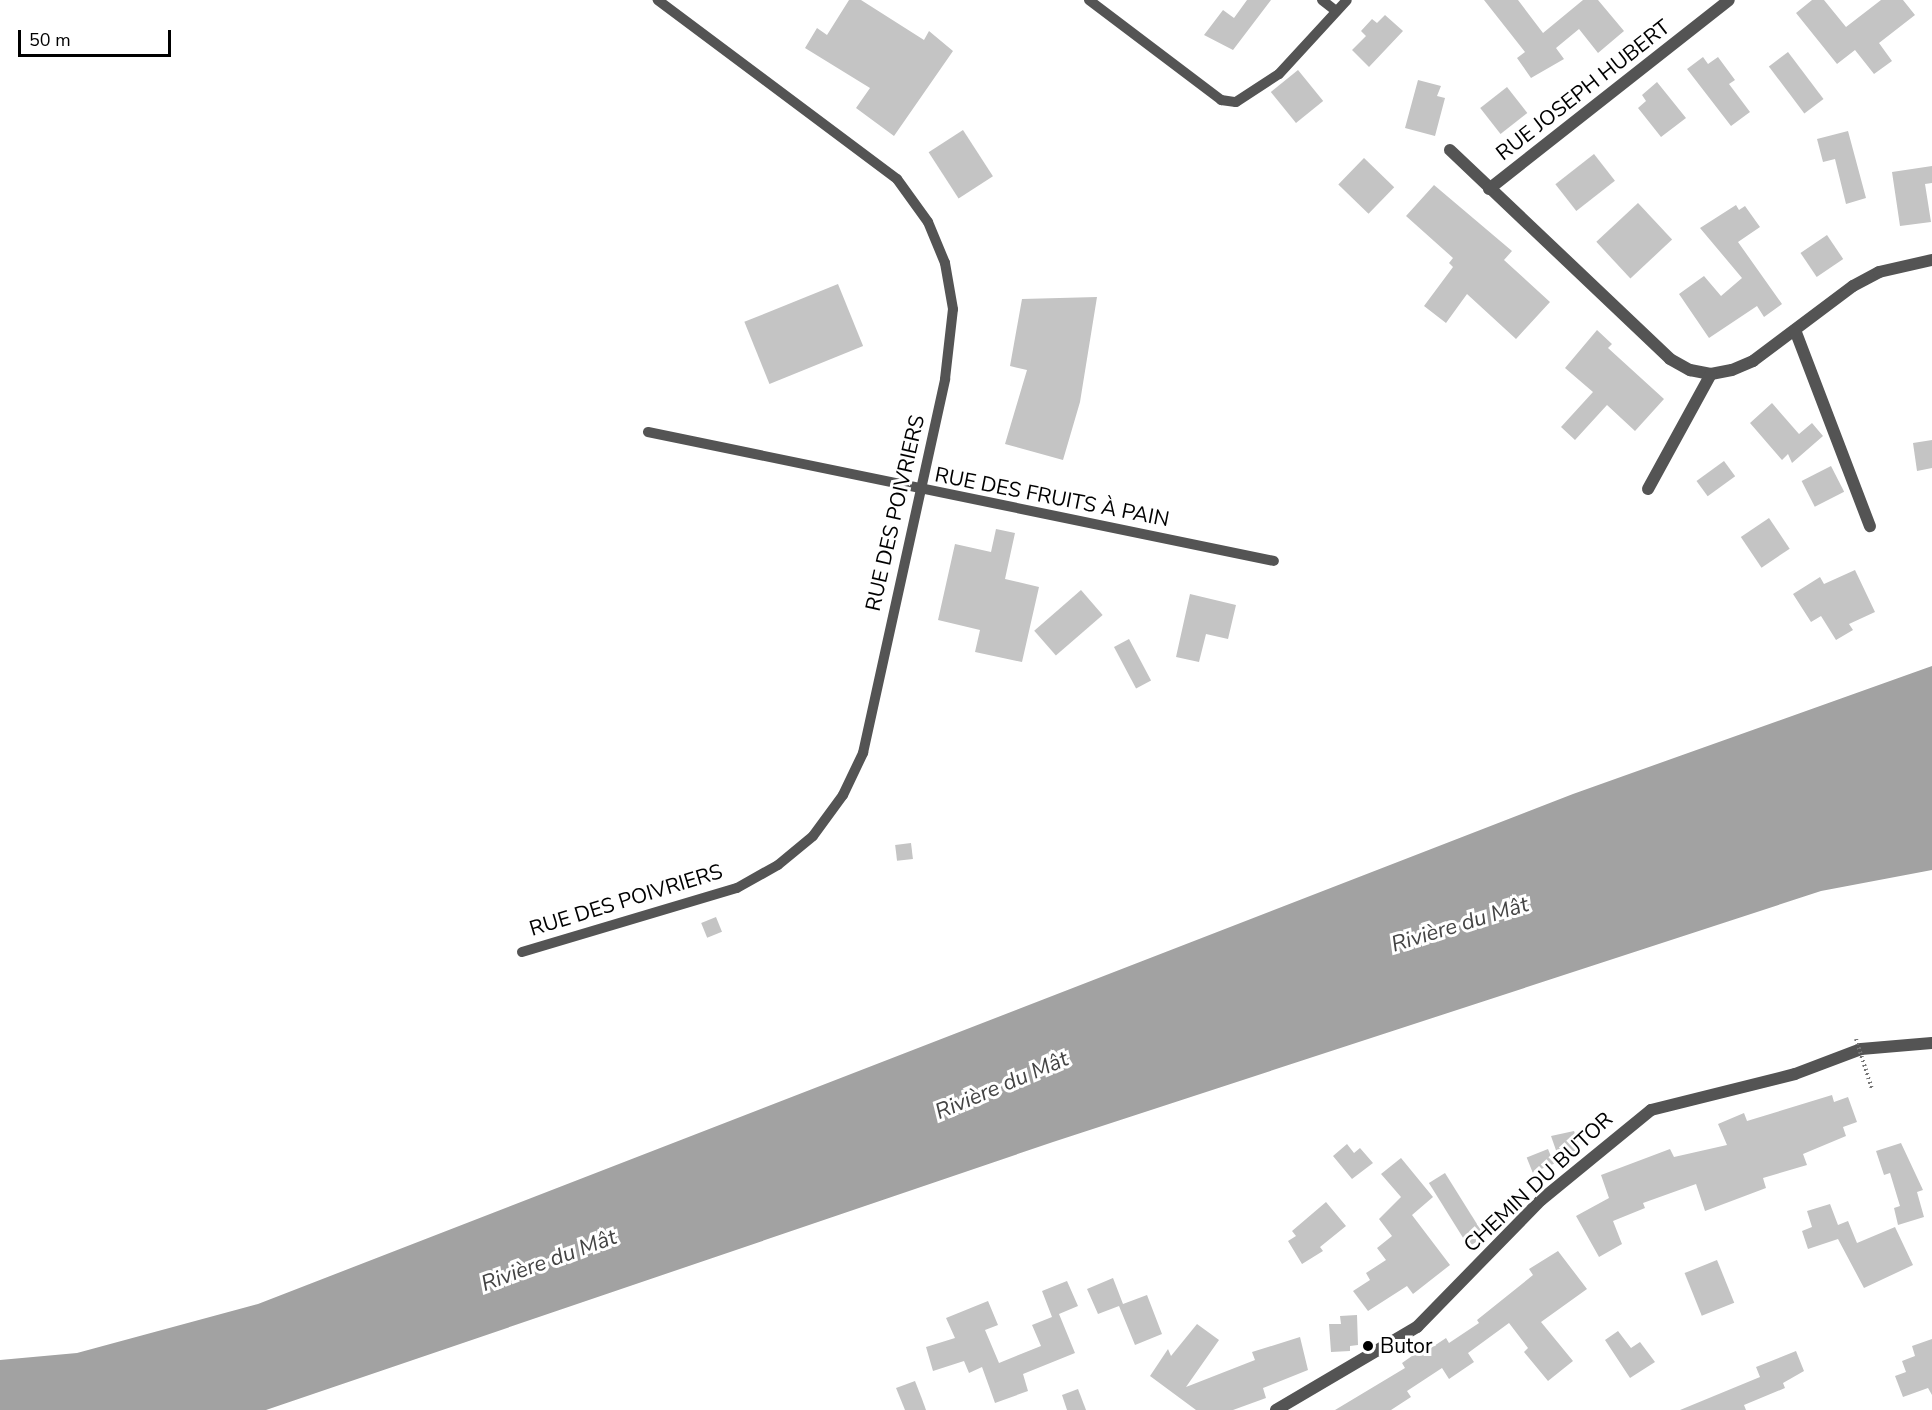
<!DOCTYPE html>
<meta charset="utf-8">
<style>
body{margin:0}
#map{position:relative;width:1932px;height:1410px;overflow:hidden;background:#fff;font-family:"Nunito Sans",sans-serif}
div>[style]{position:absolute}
.water>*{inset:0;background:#a2a2a2}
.building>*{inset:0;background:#c4c4c4;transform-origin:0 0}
.service>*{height:10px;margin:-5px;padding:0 5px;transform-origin:5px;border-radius:5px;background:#545454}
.minor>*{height:12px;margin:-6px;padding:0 6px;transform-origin:6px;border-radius:6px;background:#545454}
.tertiary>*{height:12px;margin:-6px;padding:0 6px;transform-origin:6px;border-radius:6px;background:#545454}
.path-bridge>*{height:4px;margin-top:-2px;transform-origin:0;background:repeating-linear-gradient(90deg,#767676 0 1.5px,transparent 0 4.5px)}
.dots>*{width:16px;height:16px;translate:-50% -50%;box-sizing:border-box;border:3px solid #fff;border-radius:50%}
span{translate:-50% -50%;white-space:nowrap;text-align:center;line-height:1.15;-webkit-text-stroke:6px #fff;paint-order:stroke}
.street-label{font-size:21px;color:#000}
.poi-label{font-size:21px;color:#000}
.left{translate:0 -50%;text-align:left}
.water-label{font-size:22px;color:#434343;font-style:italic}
.scale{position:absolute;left:18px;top:30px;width:153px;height:27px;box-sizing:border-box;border:3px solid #000;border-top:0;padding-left:8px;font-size:18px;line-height:21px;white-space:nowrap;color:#000;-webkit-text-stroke:4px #fff;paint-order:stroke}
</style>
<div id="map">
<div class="water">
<i style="clip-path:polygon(1932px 666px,1932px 870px,1821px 891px,1053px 1142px,266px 1410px,0 1410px,0 1360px,77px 1353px,258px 1304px,1573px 794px)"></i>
</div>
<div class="building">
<i style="clip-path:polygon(849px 0,861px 0,924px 40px,929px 31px,953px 51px,894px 136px,856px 108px,870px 88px,805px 48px,817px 28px,827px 35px)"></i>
<i style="clip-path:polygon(1247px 0,1271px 0,1233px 50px,1204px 35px,1223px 10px,1234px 18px)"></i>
<i style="clip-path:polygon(1484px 0,1518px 0,1543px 33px,1583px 0,1598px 0,1624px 31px,1598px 53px,1579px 29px,1556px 48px,1564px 59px,1531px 78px,1517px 58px,1525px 52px)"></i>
<i style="clip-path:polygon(1812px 0,1824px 0,1846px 27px,1881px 0,1903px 0,1915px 15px,1879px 43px,1892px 61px,1874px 74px,1855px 50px,1837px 64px,1796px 13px)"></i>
<i style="clip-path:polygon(1385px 15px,1403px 31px,1369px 67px,1352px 50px,1366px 36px,1361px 31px,1372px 19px,1377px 23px)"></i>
<i style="left:1788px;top:52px;width:59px;height:24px;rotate:53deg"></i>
<i style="clip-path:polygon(1703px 57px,1708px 64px,1718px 57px,1735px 80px,1729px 84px,1750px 112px,1731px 126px,1687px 69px)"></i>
<i style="left:1298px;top:70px;width:40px;height:35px;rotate:51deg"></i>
<i style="clip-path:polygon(1418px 80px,1441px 86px,1437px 96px,1445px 98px,1435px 136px,1405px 128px)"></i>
<i style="clip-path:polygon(1657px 82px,1686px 118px,1661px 137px,1638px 108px,1646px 101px,1642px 95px)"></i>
<i style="left:1507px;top:87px;width:33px;height:34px;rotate:52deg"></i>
<i style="left:963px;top:130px;width:55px;height:41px;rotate:57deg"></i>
<i style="clip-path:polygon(1848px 131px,1866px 198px,1846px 204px,1835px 159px,1823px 162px,1817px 139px)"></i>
<i style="left:1594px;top:154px;width:34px;height:49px;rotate:52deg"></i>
<i style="left:1364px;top:158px;width:42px;height:37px;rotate:44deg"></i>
<i style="clip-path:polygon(1932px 166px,1932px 183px,1925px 184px,1931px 222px,1900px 226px,1892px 172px)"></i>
<i style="clip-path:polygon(1434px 185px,1512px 251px,1504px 260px,1550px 302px,1516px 339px,1467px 294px,1446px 323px,1424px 306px,1453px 267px,1449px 263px,1453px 258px,1406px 216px)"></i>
<i style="left:1638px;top:203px;width:50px;height:57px;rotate:47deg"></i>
<i style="clip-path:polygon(1736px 205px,1739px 210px,1745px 206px,1760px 227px,1738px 242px,1782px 304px,1764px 317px,1757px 306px,1709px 338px,1679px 294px,1704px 276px,1721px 296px,1742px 278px,1700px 228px)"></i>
<i style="left:1827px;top:235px;width:29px;height:32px;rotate:56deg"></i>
<i style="left:838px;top:284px;width:67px;height:101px;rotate:68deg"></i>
<i style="clip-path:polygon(1097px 297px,1080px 402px,1063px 460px,1005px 444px,1027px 370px,1010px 366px,1022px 299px)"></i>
<i style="clip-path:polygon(1597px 330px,1612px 344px,1608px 348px,1664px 399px,1635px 431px,1607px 405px,1575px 440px,1561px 427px,1593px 392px,1565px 368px)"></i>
<i style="clip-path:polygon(1772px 403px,1799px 434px,1812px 423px,1823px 436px,1792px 463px,1788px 454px,1782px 460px,1750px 423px)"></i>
<i style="clip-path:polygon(1932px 440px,1932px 468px,1917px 471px,1913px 443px)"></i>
<i style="left:1724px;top:461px;width:19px;height:34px;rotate:54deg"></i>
<i style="left:1831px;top:466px;width:29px;height:33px;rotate:63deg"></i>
<i style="left:1769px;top:518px;width:37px;height:34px;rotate:56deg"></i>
<i style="clip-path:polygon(996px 529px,1015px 533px,1005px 579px,1039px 587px,1022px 662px,975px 652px,980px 630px,938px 620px,955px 544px,991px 552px)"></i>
<i style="clip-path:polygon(1855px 570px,1875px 612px,1849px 624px,1853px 630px,1836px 640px,1821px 616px,1811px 622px,1793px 594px,1820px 577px,1824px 584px)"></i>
<i style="left:1081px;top:590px;width:33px;height:62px;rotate:49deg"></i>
<i style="clip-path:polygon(1190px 594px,1236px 605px,1228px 639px,1206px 634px,1199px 662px,1176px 657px)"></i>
<i style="left:1129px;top:639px;width:47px;height:17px;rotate:62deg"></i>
<i style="left:911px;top:843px;width:16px;height:16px;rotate:83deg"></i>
<i style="left:716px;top:917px;width:16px;height:16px;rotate:68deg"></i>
<i style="clip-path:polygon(1832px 1095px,1834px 1102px,1848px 1097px,1857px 1122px,1843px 1127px,1846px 1136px,1803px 1154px,1807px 1165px,1763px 1178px,1766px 1188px,1705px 1211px,1696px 1184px,1643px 1203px,1645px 1208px,1613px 1221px,1622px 1244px,1599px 1257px,1576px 1216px,1609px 1198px,1601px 1175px,1670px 1149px,1674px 1157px,1727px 1145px,1718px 1124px,1744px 1113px,1747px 1121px)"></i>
<i style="clip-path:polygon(1574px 1131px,1581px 1149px,1558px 1156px,1551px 1136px)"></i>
<i style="clip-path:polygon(1901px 1143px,1923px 1190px,1917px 1192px,1924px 1217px,1898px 1225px,1894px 1208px,1900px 1206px,1890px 1173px,1884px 1175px,1876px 1151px)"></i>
<i style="clip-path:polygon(1347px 1144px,1354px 1153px,1360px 1148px,1373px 1163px,1352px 1179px,1333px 1156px)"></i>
<i style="left:1548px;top:1149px;width:16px;height:23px;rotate:68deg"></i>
<i style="clip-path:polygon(1401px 1158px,1433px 1197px,1412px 1215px,1450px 1265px,1413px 1294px,1407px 1286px,1368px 1311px,1353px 1291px,1370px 1280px,1366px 1273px,1386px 1260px,1377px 1248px,1392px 1236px,1379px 1219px,1401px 1197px,1381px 1174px)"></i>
<i style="left:1445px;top:1173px;width:75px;height:19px;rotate:58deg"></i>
<i style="clip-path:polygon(1326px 1202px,1346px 1226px,1320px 1247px,1323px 1251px,1302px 1264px,1288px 1241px,1296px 1236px,1292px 1231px)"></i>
<i style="clip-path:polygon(1830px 1204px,1838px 1225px,1848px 1221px,1857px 1243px,1895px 1227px,1913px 1265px,1864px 1288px,1838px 1239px,1808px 1249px,1802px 1231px,1812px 1227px,1807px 1211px)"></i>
<i style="clip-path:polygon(1558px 1251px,1587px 1289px,1541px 1322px,1573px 1361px,1548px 1381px,1524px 1352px,1528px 1348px,1509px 1323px,1468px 1353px,1474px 1362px,1449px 1379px,1442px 1368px,1407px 1391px,1411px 1397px,1391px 1410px,1335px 1410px,1405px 1368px,1402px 1363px,1429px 1344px,1431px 1348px,1446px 1338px,1449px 1343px,1479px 1323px,1477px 1320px,1533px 1275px,1529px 1269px)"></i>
<i style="left:1717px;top:1260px;width:46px;height:35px;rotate:68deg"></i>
<i style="clip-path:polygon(1113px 1278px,1123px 1304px,1147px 1295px,1162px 1334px,1135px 1345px,1119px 1306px,1098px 1314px,1087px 1289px)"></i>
<i style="clip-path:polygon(1067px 1281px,1078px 1306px,1059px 1314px,1075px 1353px,1023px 1374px,1028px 1391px,995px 1403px,982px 1367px,969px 1373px,964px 1361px,933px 1371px,926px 1347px,955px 1338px,946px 1318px,988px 1301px,998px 1325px,985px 1330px,999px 1363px,1041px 1346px,1032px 1325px,1052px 1317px,1042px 1291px)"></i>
<i style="clip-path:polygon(1357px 1315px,1358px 1345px,1350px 1346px,1350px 1351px,1331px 1352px,1329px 1324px,1341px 1324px,1340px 1316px)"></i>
<i style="clip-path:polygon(1197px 1324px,1219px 1340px,1186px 1387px,1255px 1360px,1252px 1352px,1300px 1337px,1308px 1370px,1263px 1388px,1266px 1398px,1233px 1410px,1196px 1410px,1150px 1376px,1168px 1349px,1171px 1356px)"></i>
<i style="clip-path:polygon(1618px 1331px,1631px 1348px,1640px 1342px,1655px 1362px,1630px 1378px,1605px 1340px)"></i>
<i style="clip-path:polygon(1932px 1339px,1932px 1395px,1928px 1388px,1903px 1397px,1895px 1376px,1906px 1372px,1902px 1361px,1915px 1356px,1912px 1346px)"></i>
<i style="clip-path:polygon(1796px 1351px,1804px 1371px,1783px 1383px,1785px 1388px,1744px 1405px,1746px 1410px,1680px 1410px,1760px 1377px,1756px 1367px)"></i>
<i style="clip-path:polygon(915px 1381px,922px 1399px,926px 1410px,905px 1410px,896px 1388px)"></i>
<i style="clip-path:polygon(1078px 1389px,1086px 1410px,1067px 1410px,1062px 1395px)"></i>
</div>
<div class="service">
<i style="left:1089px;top:0;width:166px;rotate:37.1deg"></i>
<i style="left:1221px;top:100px;width:15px;rotate:8deg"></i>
<i style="left:1236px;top:102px;width:51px;rotate:-33.1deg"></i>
<i style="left:1279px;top:74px;width:100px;rotate:-47.4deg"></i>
<i style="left:1322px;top:0;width:18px;rotate:38deg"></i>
<i style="left:648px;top:432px;width:639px;rotate:11.64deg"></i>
<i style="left:522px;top:952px;width:224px;rotate:-16.6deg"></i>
<i style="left:737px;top:888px;width:47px;rotate:-29.3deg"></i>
<i style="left:778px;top:865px;width:45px;rotate:-39.6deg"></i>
<i style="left:813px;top:836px;width:51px;rotate:-53.8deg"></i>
<i style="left:843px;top:795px;width:47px;rotate:-64.5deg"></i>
<i style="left:863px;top:753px;width:383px;rotate:-77.6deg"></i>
<i style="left:945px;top:379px;width:70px;rotate:-83.5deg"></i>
<i style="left:953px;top:309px;width:47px;rotate:-99.9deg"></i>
<i style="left:945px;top:263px;width:44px;rotate:-112.5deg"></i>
<i style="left:928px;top:222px;width:53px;rotate:-125.8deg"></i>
<i style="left:897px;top:179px;width:299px;rotate:-143.2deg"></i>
</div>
<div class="minor">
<i style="left:1450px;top:150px;width:303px;rotate:43.5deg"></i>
<i style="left:1670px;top:359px;width:23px;rotate:29deg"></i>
<i style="left:1690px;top:370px;width:21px;rotate:11deg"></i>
<i style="left:1711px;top:374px;width:21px;rotate:-11deg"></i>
<i style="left:1732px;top:370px;width:23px;rotate:-23deg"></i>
<i style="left:1753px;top:361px;width:125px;rotate:-36.9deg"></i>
<i style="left:1853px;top:286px;width:30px;rotate:-28deg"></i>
<i style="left:1879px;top:272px;width:54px;rotate:-12.8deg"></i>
<i style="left:1489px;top:189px;width:305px;rotate:-38.2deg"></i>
<i style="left:1795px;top:330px;width:210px;rotate:69.1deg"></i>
<i style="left:1648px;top:489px;width:131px;rotate:-61.3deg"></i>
</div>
<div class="tertiary">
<i style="left:1276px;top:1410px;width:164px;rotate:-30.5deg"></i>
<i style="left:1417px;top:1327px;width:177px;rotate:-45.7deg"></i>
<i style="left:1541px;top:1200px;width:142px;rotate:-39.3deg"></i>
<i style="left:1651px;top:1110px;width:148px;rotate:-14deg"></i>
<i style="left:1795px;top:1074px;width:71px;rotate:-20.7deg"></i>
<i style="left:1861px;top:1049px;width:71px;rotate:-4.8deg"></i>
</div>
<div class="path-bridge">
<i style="left:1856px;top:1039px;width:52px;rotate:72.3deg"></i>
</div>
<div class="dots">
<i style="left:1368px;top:1346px;background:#000"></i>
</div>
<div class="street-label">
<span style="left:1583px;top:90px;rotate:-38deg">RUE JOSEPH HUBERT</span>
<span style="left:1052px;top:497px;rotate:11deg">RUE DES FRUITS À PAIN</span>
<span style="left:895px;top:513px;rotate:-77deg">RUE DES POIVRIERS</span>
<span style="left:626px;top:900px;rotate:-17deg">RUE DES POIVRIERS</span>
<span style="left:1538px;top:1182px;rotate:-43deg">CHEMIN DU BUTOR</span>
</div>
<div class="poi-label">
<span class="left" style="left:1380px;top:1346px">Butor</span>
</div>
<div class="water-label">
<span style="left:1460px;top:925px;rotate:-17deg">Rivière du Mât</span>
<span style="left:1002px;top:1086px;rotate:-23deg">Rivière du Mât</span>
<span style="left:549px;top:1261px;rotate:-20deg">Rivière du Mât</span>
</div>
<div class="scale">50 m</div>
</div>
